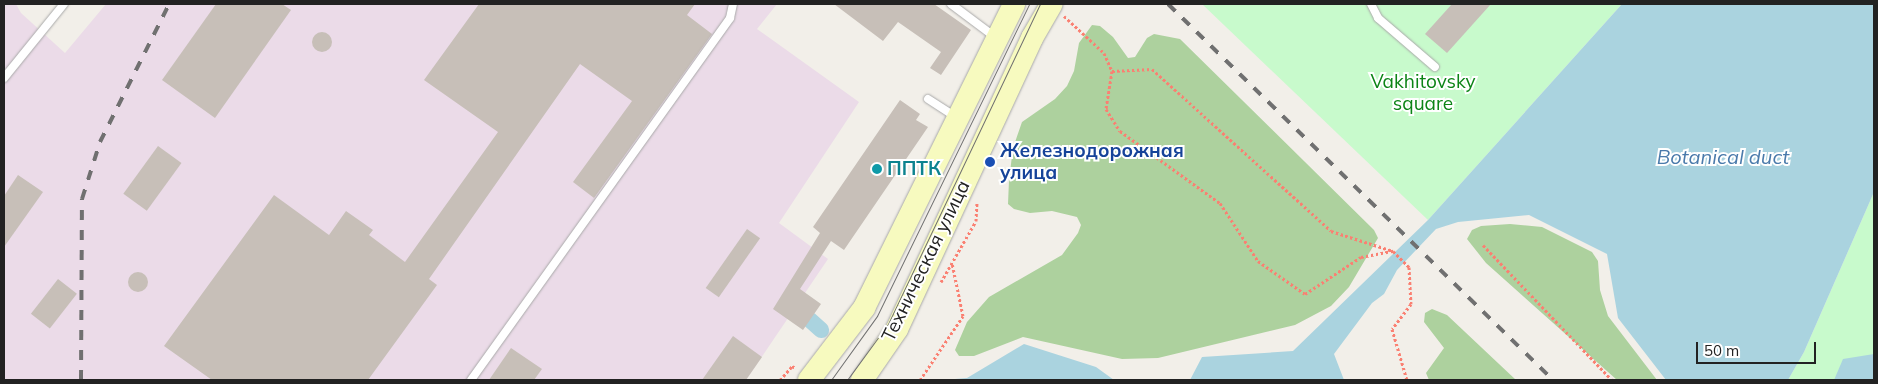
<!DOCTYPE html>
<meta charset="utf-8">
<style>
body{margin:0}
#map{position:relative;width:1878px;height:384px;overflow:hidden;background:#f2efe9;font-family:Mulish,sans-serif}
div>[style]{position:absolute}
.industrial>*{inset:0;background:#ebdbe8}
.forest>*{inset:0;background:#add19e}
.park>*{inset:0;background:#c8facc}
.water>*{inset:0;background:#aad3df}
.canal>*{height:16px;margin:-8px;padding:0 8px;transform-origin:8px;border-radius:8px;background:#aad3df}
.building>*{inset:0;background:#c7bfb8;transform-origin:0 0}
.round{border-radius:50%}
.path>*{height:3px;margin-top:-1.5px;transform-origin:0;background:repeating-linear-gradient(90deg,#fa8072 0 2.5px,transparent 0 5px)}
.roads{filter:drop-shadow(0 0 1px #a9a9a9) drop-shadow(0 0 1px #a9a9a9)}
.service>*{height:8px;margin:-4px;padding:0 4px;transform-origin:4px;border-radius:4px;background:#fff}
.secondary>*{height:22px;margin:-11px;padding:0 11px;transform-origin:11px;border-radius:11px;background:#f7fabf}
.tram>*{height:1px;margin:-0.5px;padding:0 0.5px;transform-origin:0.5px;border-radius:0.5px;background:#707070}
.rail>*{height:4px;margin-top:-2px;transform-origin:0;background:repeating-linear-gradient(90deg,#707070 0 10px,transparent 0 20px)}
.dots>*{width:14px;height:14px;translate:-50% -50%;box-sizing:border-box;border:2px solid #fff;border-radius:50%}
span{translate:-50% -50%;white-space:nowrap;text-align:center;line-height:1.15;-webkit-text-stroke:4px #fff;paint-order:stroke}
.park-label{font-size:19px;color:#0c8416}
.transit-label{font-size:19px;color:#164399;font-weight:700}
.left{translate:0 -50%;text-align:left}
.culture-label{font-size:19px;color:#0d838f;font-weight:700}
.street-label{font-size:19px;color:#222}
.water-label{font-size:20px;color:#4a7aab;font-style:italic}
.frame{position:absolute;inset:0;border:5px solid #222;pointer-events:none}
.scale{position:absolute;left:1696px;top:342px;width:120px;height:22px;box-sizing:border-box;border:2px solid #222;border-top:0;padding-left:6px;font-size:15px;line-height:18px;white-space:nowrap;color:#222;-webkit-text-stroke:4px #fff;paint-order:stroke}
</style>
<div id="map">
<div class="industrial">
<i style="clip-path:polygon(4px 4px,16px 4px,21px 13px,65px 53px,106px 4px,777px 4px,757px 29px,859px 102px,779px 223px,828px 259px,746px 380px,4px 380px)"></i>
</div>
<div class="forest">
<i style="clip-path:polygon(1092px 25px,1100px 26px,1113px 37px,1128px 58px,1135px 57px,1147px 38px,1154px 34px,1180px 39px,1374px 230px,1378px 238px,1349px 287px,1331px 306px,1295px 325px,1158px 358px,1122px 359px,1023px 337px,974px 356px,959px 356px,955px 350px,967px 322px,989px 297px,1062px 255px,1078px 233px,1081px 225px,1077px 217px,1052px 211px,1030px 213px,1014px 209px,1008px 204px,1009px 180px,1013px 148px,1022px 122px,1055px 99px,1067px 86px,1074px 71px,1079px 43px)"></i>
<i style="clip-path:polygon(1510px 224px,1542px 227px,1592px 252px,1598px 261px,1600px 290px,1608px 316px,1657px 380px,1617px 380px,1486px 263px,1467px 239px,1472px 230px,1481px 226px)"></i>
<i style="clip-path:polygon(1432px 309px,1447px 315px,1516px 380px,1429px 380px,1426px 373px,1444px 348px,1424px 322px,1425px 313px)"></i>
</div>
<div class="park">
<i style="clip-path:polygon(1202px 4px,1622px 4px,1428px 220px)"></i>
<i style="clip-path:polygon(1874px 192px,1874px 380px,1788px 380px,1804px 352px)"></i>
</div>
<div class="water">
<i style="clip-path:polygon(1622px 4px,1874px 4px,1874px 192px,1804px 352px,1788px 380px,1666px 380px,1618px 318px,1607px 254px,1529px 215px,1458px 222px,1436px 229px,1397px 270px,1384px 294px,1372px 303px,1334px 354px,1344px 380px,1190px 380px,1202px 357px,1293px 351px,1428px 220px)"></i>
<i style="clip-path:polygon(1024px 344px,1096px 367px,1114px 380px,943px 380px,967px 378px)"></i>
<i style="clip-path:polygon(1874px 354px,1874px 380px,1834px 380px,1843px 359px)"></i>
</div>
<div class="canal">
<i style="left:810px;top:320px;width:15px;rotate:42deg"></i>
</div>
<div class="building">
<i style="clip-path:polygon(216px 4px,282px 4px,291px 10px,215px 118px,162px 80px)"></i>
<i style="clip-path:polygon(479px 4px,695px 4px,687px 15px,712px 34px,594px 198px,573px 182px,632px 101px,580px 64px,429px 279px,437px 285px,368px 380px,212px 380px,164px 346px,274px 195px,329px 235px,346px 211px,373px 230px,369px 235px,405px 262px,498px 132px,424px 80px)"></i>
<i style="clip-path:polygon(834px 4px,934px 4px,971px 30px,941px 75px,930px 68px,941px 52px,898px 22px,883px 41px)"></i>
<i style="clip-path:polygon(1452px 4px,1491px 4px,1447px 53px,1425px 34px)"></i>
<i class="round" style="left:312px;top:32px;width:20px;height:20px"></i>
<i style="clip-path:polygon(900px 100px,920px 114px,916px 120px,928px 127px,844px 250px,831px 241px,800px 289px,821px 304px,803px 330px,773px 309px,820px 233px,813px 227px)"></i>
<i style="left:158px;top:146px;width:29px;height:59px;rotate:36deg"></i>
<i style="clip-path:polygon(18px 175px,43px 192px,4px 247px,4px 196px)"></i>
<i style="left:747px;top:229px;width:16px;height:72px;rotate:35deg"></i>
<i class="round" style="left:128px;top:272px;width:20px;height:20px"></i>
<i style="left:58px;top:279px;width:24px;height:44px;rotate:38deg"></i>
<i style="clip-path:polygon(733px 336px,762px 357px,746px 380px,702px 380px)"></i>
<i style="clip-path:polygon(511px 348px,542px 369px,534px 380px,489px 380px)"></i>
</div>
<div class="path">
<i style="left:1064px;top:16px;width:54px;rotate:42.8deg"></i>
<i style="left:1104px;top:53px;width:20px;rotate:66deg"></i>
<i style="left:1112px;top:71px;width:38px;rotate:99deg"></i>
<i style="left:1106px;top:109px;width:26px;rotate:58deg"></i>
<i style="left:1120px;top:131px;width:123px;rotate:35.8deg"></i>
<i style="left:1220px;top:203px;width:69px;rotate:56.8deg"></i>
<i style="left:1258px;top:261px;width:57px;rotate:35.1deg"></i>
<i style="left:1305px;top:294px;width:67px;rotate:-33.5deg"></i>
<i style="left:1361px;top:257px;width:33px;rotate:-11deg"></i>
<i style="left:1112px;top:71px;width:40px;rotate:-2.9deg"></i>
<i style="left:1152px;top:69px;width:241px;rotate:42.1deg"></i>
<i style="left:1331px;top:231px;width:65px;rotate:17.9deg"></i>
<i style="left:1393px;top:251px;width:23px;rotate:45deg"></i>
<i style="left:1409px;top:267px;width:37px;rotate:87deg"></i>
<i style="left:1411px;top:304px;width:31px;rotate:127deg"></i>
<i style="left:1392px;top:329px;width:53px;rotate:73.6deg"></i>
<i style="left:1483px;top:245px;width:187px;rotate:46.3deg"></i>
<i style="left:941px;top:282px;width:70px;rotate:-60.2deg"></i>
<i style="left:976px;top:221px;width:18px;rotate:-87deg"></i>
<i style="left:780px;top:380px;width:18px;rotate:-49deg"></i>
<i style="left:792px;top:366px;width:4px;rotate:27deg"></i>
<i style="left:920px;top:380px;width:77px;rotate:-56.1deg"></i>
<i style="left:963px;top:316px;width:54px;rotate:-101.7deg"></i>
</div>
<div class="roads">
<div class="service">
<i style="left:951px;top:4px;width:55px;rotate:36.9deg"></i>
<i style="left:1371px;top:4px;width:16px;rotate:63deg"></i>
<i style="left:1378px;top:18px;width:75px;rotate:40.7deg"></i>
<i style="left:4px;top:78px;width:95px;rotate:-51deg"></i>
<i style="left:928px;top:99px;width:33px;rotate:33deg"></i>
<i style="left:471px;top:380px;width:445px;rotate:-54.4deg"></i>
<i style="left:730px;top:18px;width:14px;rotate:-78deg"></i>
</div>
<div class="secondary">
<i style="left:809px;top:380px;width:91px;rotate:-52.6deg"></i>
<i style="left:864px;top:308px;width:339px;rotate:-63.7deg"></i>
<i style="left:862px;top:380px;width:62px;rotate:-55.5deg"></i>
<i style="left:897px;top:329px;width:321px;rotate:-65.1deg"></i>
<i style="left:1032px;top:38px;width:39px;rotate:-60deg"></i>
</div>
</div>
<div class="tram">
<i style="left:831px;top:380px;width:79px;rotate:-54.3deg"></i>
<i style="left:877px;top:316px;width:347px;rotate:-64deg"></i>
<i style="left:847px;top:380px;width:69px;rotate:-53.8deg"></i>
<i style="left:888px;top:324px;width:354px;rotate:-64.6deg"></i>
</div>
<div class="rail">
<i style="left:1168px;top:4px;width:538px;rotate:44.32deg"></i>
<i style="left:81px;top:380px;width:181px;rotate:-89.7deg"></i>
<i style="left:82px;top:199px;width:60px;rotate:-72.5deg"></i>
<i style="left:100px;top:142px;width:154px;rotate:-63.4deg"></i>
</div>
<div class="dots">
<i style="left:990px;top:162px;background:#1a4fb4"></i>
<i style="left:877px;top:169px;background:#0f9aa8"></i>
</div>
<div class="park-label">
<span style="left:1423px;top:93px">Vakhitovsky<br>square</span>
</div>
<div class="transit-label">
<span class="left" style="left:1000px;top:162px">Железнодорожная<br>улица</span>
</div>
<div class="culture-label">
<span class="left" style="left:887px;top:169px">ППТК</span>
</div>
<div class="street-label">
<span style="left:926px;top:261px;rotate:-64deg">Техническая улица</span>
</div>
<div class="water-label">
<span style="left:1723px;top:156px">Botanical duct</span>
</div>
<div class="frame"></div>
<div class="scale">50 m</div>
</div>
